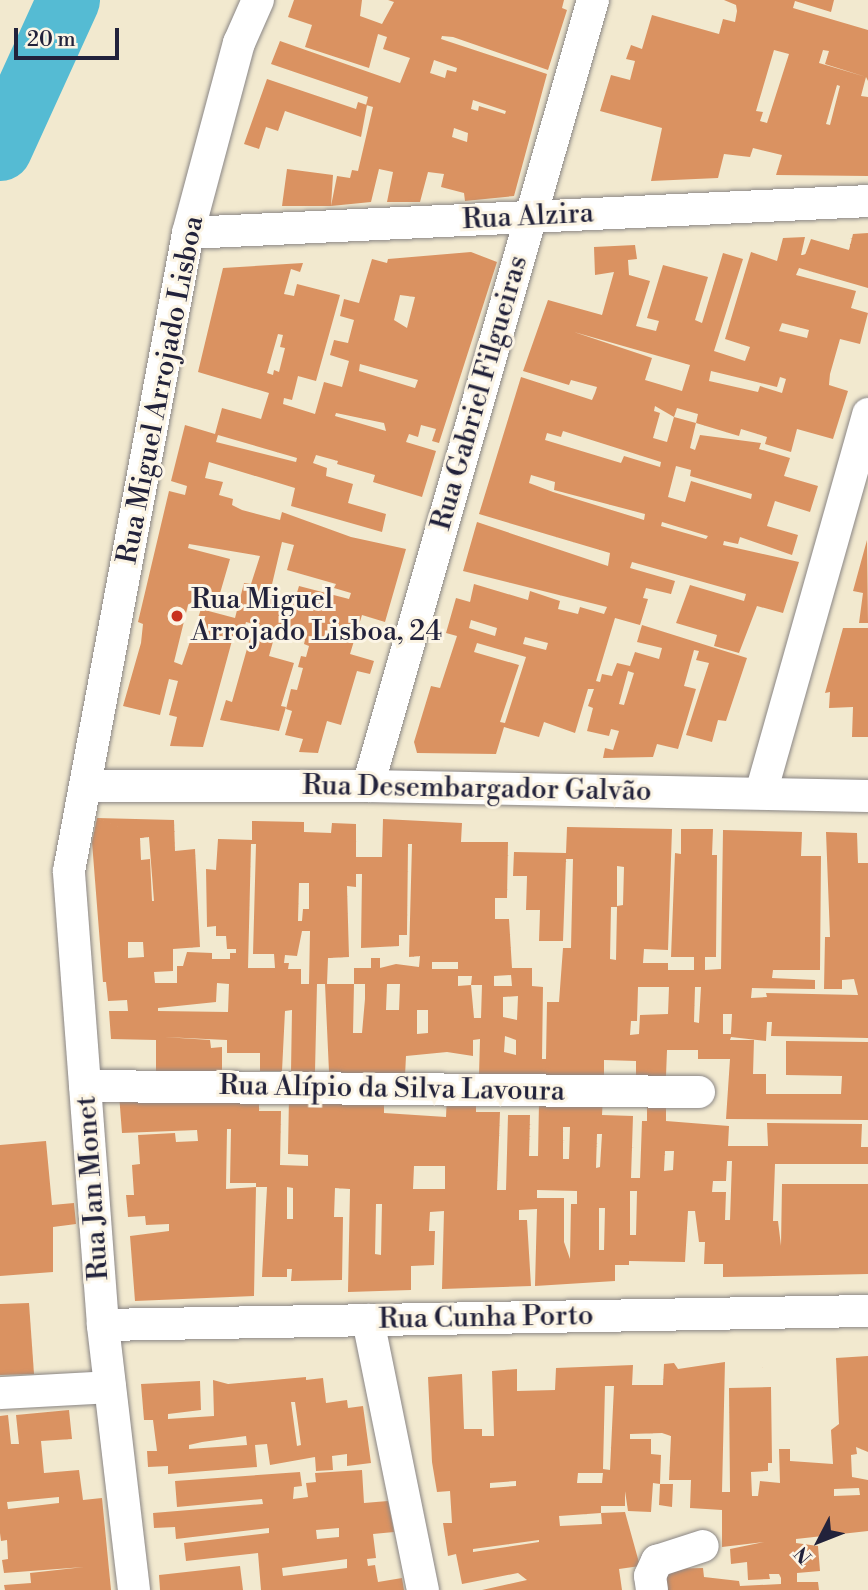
<!DOCTYPE html>
<meta charset="utf-8">
<style>
body{margin:0}
#map{position:relative;width:868px;height:1590px;overflow:hidden;background:#f2e9cf;font-family:"Libre Bodoni",serif}
div>[style]{position:absolute}
.river>*{height:63px;margin:-31.5px;padding:0 31.5px;transform-origin:31.5px;border-radius:31.5px;background:#55bbd3}
.building>*{inset:0;background:#da9261}
.roads{filter:drop-shadow(0 0 2px #8a8685) drop-shadow(0 0 2px #8a8685)}
.minor>*{height:32px;margin:-16px;padding:0 16px;transform-origin:16px;border-radius:16px;background:#fff}
.dots>*{width:19px;height:19px;translate:-50% -50%;box-sizing:border-box;border:4px solid #fcf5e5;border-radius:50%}
span{translate:-50% -50%;white-space:nowrap;text-align:center;line-height:1.15;-webkit-text-stroke:6px #fcf5e5;paint-order:stroke}
.street-label{font-size:28px;color:#22223b}
.poi-label{font-size:28px;color:#22223b}
.left{translate:0 -50%;text-align:left}
.north{position:absolute;left:784px;top:1506px;width:70px;height:70px;-webkit-text-stroke:5px #fcf5e5;paint-order:stroke;rotate:228deg;font-size:19px;font-weight:700;line-height:28px;text-align:center;color:#22223b}
.north::after{content:'';display:block;margin:auto;width:24px;height:32px;background:#22223b;clip-path:polygon(50% 0,100% 100%,50% 72%,0 100%)}
.scale{position:absolute;left:14px;top:28px;width:105px;height:32px;box-sizing:border-box;border:4px solid #22223b;border-top:0;padding-left:9px;font-size:21px;line-height:24px;white-space:nowrap;color:#22223b;-webkit-text-stroke:5px #fcf5e5;paint-order:stroke}
</style>
<div id="map">
<div class="river">
<i style="left:0;top:149px;width:164px;rotate:-65.5deg"></i>
</div>
<div class="building">
<i style="clip-path:polygon(evenodd,294px 0,362px 0,360px 16px,382px 24px,394px 2px,388px 0,564px 0,562px 8px,567px 10px,548px 70px,453px 37px,442px 36px,441px 39px,547px 74px,514px 196px,465px 201px,464px 193px,441px 187px,444px 174px,428px 172px,420px 202px,387px 202px,393px 172px,379px 169px,371px 202px,331px 206px,282px 206px,287px 169px,333px 175px,331px 206px,337px 176px,350px 178px,352px 170px,358px 171px,373px 107px,366px 105px,368px 97px,271px 64px,280px 41px,400px 83px,410px 58px,383px 49px,387px 37px,378px 34px,369px 68px,305px 47px,312px 25px,288px 17px,294px 0,434px 60px,457px 68px,456px 72px,447px 70px,445px 78px,430px 73px,434px 60px,294px 0,473px 100px,506px 111px,505px 114px,479px 106px,478px 111px,471px 109px,473px 100px,294px 0,454px 128px,468px 133px,467px 142px,452px 137px,454px 128px)"></i>
<i style="clip-path:polygon(evenodd,724px 0,834px 0,831px 12px,795px 1px,793px 8px,868px 30px,868px 81px,866px 77px,861px 96px,868px 97px,868px 176px,776px 175px,782px 155px,753px 148px,750px 157px,724px 154px,718px 178px,651px 181px,662px 128px,600px 111px,611px 75px,630px 80px,635px 61px,626px 59px,631px 45px,642px 49px,652px 15px,719px 34px,723px 19px,735px 22px,737px 11px,736px 5px,724px 0,774px 50px,789px 54px,767px 123px,760px 121px,763px 112px,756px 111px,774px 50px,724px 0,823px 50px,829px 51px,825px 64px,866px 77px,819px 63px,823px 50px,724px 0,837px 85px,840px 86px,830px 125px,826px 124px,837px 85px)"></i>
<i style="clip-path:polygon(267px 79px,356px 109px,358px 102px,367px 105px,361px 137px,285px 111px,278px 131px,266px 127px,259px 149px,244px 144px)"></i>
<i style="clip-path:polygon(evenodd,868px 233px,868px 288px,799px 268px,796px 275px,856px 291px,851px 308px,868px 313px,860px 344px,840px 339px,830px 374px,829px 385px,848px 391px,833px 439px,797px 429px,791px 452px,765px 444px,767px 437px,741px 429px,739px 436px,696px 423px,698px 414px,677px 408px,674px 417px,655px 406px,654px 411px,660px 413px,653px 438px,667px 442px,674px 417px,696px 423px,690px 448px,695px 450px,700px 435px,761px 443px,759px 449px,790px 458px,784px 476px,818px 486px,810px 512px,775px 501px,767px 526px,798px 535px,792px 555px,740px 537px,738px 544px,724px 541px,723px 545px,799px 562px,783px 613px,757px 606px,739px 653px,714px 646px,717px 635px,676px 623px,690px 585px,744px 601px,746px 594px,632px 562px,630px 568px,675px 581px,671px 594px,646px 588px,643px 598px,648px 599px,640px 625px,615px 618px,596px 681px,600px 682px,602px 674px,612px 676px,617px 663px,630px 666px,635px 652px,659px 659px,662px 648px,637px 642px,642px 625px,747px 658px,726px 721px,718px 720px,712px 742px,686px 735px,709px 663px,696px 660px,699px 651px,694px 650px,684px 686px,696px 689px,678px 749px,657px 744px,653px 757px,603px 758px,605px 748px,613px 750px,619px 731px,611px 729px,609px 736px,587px 731px,593px 708px,588px 706px,594px 689px,588px 689px,575px 733px,544px 722px,539px 737px,504px 727px,496px 754px,417px 753px,414px 742px,431px 686px,440px 688px,457px 636px,446px 633px,456px 598px,470px 602px,474px 584px,528px 600px,530px 591px,560px 601px,558px 609px,578px 614px,580px 607px,604px 614px,607px 607px,463px 571px,477px 522px,608px 566px,610px 553px,479px 514px,521px 377px,592px 400px,595px 393px,597px 387px,571px 380px,569px 385px,523px 371px,548px 300px,602px 315px,614px 272px,595px 275px,594px 247px,635px 245px,637px 259px,628px 260px,629px 275px,650px 281px,636px 326px,656px 331px,659px 321px,647px 318px,663px 265px,708px 277px,695px 320px,702px 323px,723px 253px,743px 259px,714px 351px,745px 361px,750px 347px,725px 339px,751px 252px,777px 261px,783px 238px,805px 237px,801px 255px,805px 255px,811px 239px,849px 250px,853px 234px,868px 233px,782px 323px,809px 330px,807px 338px,779px 331px,782px 323px,868px 233px,574px 332px,690px 365px,682px 391px,645px 380px,652px 358px,574px 332px,868px 233px,711px 371px,777px 387px,780px 377px,786px 379px,782px 393px,760px 386px,758px 392px,709px 381px,711px 371px,868px 233px,563px 431px,661px 462px,660px 467px,624px 456px,621px 463px,545px 440px,547px 433px,561px 437px,563px 431px,868px 233px,676px 466px,691px 470px,690px 476px,752px 494px,751px 499px,691px 481px,685px 502px,668px 497px,676px 466px,868px 233px,531px 475px,555px 482px,554px 490px,645px 514px,644px 520px,553px 492px,529px 483px,531px 475px,868px 233px,662px 522px,708px 536px,706px 539px,661px 526px,662px 522px,868px 233px,471px 620px,497px 628px,495px 636px,469px 628px,471px 620px,868px 233px,525px 637px,548px 643px,546px 650px,523px 644px,525px 637px,868px 233px,477px 643px,526px 657px,505px 723px,500px 722px,519px 665px,474px 652px,477px 643px,868px 233px,628px 671px,634px 673px,624px 705px,619px 704px,628px 671px)"></i>
<i style="clip-path:polygon(evenodd,471px 252px,497px 262px,439px 443px,432px 441px,436px 429px,421px 425px,418px 437px,409px 434px,406px 442px,436px 451px,422px 497px,373px 482px,375px 475px,337px 464px,338px 461px,316px 455px,313px 463px,327px 468px,326px 476px,353px 484px,348px 503px,386px 514px,382px 532px,291px 506px,295px 488px,209px 462px,205px 478px,223px 482px,219px 495px,233px 499px,232px 505px,242px 510px,280px 520px,282px 512px,351px 537px,406px 549px,385px 622px,362px 615px,350px 654px,374px 661px,370px 674px,357px 671px,341px 725px,327px 721px,318px 753px,299px 752px,303px 739px,285px 735px,292px 711px,286px 709px,291px 689px,297px 690px,303px 668px,298px 667px,301px 656px,306px 657px,309px 646px,304px 644px,305px 640px,276px 631px,269px 656px,294px 663px,281px 706px,286px 707px,279px 731px,220px 720px,226px 700px,232px 702px,254px 624px,246px 622px,241px 639px,233px 637px,203px 747px,170px 746px,177px 717px,169px 715px,178px 681px,169px 679px,160px 715px,123px 706px,141px 643px,143px 624px,138px 622px,169px 491px,185px 495px,187px 486px,171px 481px,185px 425px,215px 434px,222px 408px,261px 419px,269px 393px,198px 372px,223px 268px,303px 263px,300px 272px,291px 269px,284px 294px,294px 296px,297px 284px,340px 295px,316px 381px,298px 376px,292px 400px,284px 398px,283px 404px,315px 414px,324px 382px,342px 387px,349px 361px,330px 355px,334px 340px,348px 343px,354px 320px,340px 316px,344px 299px,359px 303px,372px 259px,387px 263px,388px 259px,471px 252px,400px 295px,415px 297px,407px 328px,394px 320px,400px 295px,471px 252px,278px 334px,283px 335px,280px 347px,285px 348px,279px 372px,274px 370px,273px 375px,267px 373px,278px 334px,471px 252px,360px 364px,418px 380px,415px 388px,359px 371px,360px 364px,471px 252px,336px 413px,384px 423px,386px 431px,335px 416px,336px 413px,471px 252px,218px 435px,297px 458px,296px 462px,216px 442px,218px 435px,471px 252px,282px 542px,294px 545px,287px 570px,336px 584px,334px 588px,351px 593px,349px 599px,299px 586px,292px 609px,269px 597px,282px 542px,471px 252px,189px 544px,260px 556px,251px 584px,244px 583px,235px 618px,201px 609px,182px 665px,174px 662px,188px 605px,193px 601px,216px 607px,230px 559px,188px 548px,189px 544px)"></i>
<i style="clip-path:polygon(867px 540px,868px 623px,859px 623px,863px 593px,853px 591px)"></i>
<i style="clip-path:polygon(843px 628px,868px 628px,868px 737px,852px 737px,853px 707px,829px 708px,830px 692px,825px 693px)"></i>
<i style="clip-path:polygon(evenodd,97px 818px,174px 820px,175px 851px,195px 849px,200px 947px,173px 949px,173px 971px,154px 972px,155px 983px,177px 983px,177px 966px,183px 966px,187px 952px,212px 953px,212px 959px,230px 959px,230px 953px,236px 953px,236px 949px,227px 949px,226px 936px,216px 936px,216px 926px,207px 927px,206px 869px,216px 870px,218px 839px,252px 840px,252px 821px,304px 822px,304px 832px,331px 833px,332px 823px,356px 824px,356px 857px,382px 857px,383px 819px,462px 823px,461px 842px,508px 842px,507px 898px,495px 898px,495px 919px,509px 919px,512px 968px,532px 968px,532px 986px,543px 987px,542px 1059px,546px 1059px,547px 1002px,559px 1002px,563px 948px,571px 948px,573px 859px,566px 859px,563px 941px,539px 941px,540px 910px,526px 910px,527px 876px,513px 876px,514px 852px,566px 853px,567px 827px,672px 829px,668px 950px,644px 949px,643px 963px,668px 963px,668px 970px,694px 970px,694px 957px,671px 957px,675px 853px,681px 854px,681px 829px,713px 829px,712px 855px,717px 855px,716px 957px,705px 957px,705px 970px,721px 969px,723px 830px,802px 832px,801px 856px,821px 856px,820px 970px,773px 970px,772px 978px,815px 980px,815px 989px,752px 988px,751px 998px,767px 997px,766px 993px,858px 995px,854px 979px,842px 980px,842px 989px,824px 989px,825px 937px,830px 937px,826px 832px,857px 833px,858px 863px,868px 863px,868px 1038px,771px 1036px,772px 1022px,767px 1022px,766px 1041px,731px 1037px,730px 1040px,754px 1040px,753px 1074px,766px 1074px,766px 1094px,841px 1094px,842px 1076px,786px 1075px,786px 1041px,868px 1042px,868px 1120px,726px 1119px,730px 1059px,698px 1059px,698px 1050px,667px 1050px,666px 1076px,636px 1076px,636px 1061px,604px 1060px,604px 1076px,479px 1075px,480px 1039px,473px 1040px,473px 1056px,447px 1052px,406px 1056px,405px 1076px,329px 1072px,325px 984px,317px 984px,315px 1072px,291px 1072px,292px 1010px,285px 1011px,282px 1071px,260px 1071px,260px 1053px,227px 1053px,227px 1040px,164px 1037px,210px 1040px,211px 1048px,222px 1047px,222px 1071px,156px 1071px,156px 1040px,111px 1039px,109px 1011px,128px 1011px,127px 1000px,108px 1001px,106px 982px,103px 982px,92px 842px,97px 818px,149px 837px,154px 901px,152px 901px,150px 859px,141px 860px,140px 838px,149px 837px,97px 818px,251px 844px,256px 844px,253px 954px,274px 954px,275px 968px,248px 968px,251px 844px,97px 818px,408px 844px,412px 844px,409px 957px,420px 956px,419px 967px,396px 964px,380px 968px,380px 958px,371px 958px,371px 968px,354px 968px,354px 984px,365px 984px,365px 999px,362px 1033px,353px 1033px,354px 984px,327px 984px,328px 958px,349px 957px,347px 886px,356px 887px,356px 874px,362px 874px,361px 948px,399px 946px,399px 935px,407px 935px,408px 844px,97px 818px,617px 866px,624px 867px,623px 905px,617px 906px,617px 866px,97px 818px,299px 883px,309px 883px,309px 909px,303px 909px,302px 921px,298px 921px,299px 883px,97px 818px,611px 907px,617px 907px,616px 960px,610px 959px,611px 907px,97px 818px,302px 931px,310px 931px,309px 984px,301px 984px,301px 969px,288px 969px,289px 963px,284px 963px,285px 955px,297px 956px,302px 931px,97px 818px,128px 942px,143px 942px,144px 957px,128px 958px,128px 942px,97px 818px,432px 962px,458px 962px,458px 969px,432px 969px,432px 962px,97px 818px,511px 975px,512px 986px,494px 986px,494px 976px,511px 975px,97px 818px,458px 976px,472px 976px,471px 985px,482px 985px,481px 1018px,474px 1018px,471px 985px,458px 986px,458px 976px,97px 818px,217px 983px,229px 984px,228px 1012px,158px 1011px,158px 1008px,216px 1002px,217px 983px,97px 818px,387px 984px,400px 984px,399px 1010px,386px 1010px,387px 984px,97px 818px,638px 987px,669px 987px,668px 1014px,640px 1015px,639px 1034px,630px 1035px,631px 1021px,637px 1021px,638px 987px,97px 818px,695px 987px,701px 987px,699px 1023px,694px 1022px,695px 987px,97px 818px,518px 996px,517px 1020px,503px 1017px,503px 997px,518px 996px,97px 818px,417px 1010px,428px 1010px,428px 1033px,417px 1034px,417px 1010px,97px 818px,723px 1014px,732px 1014px,731px 1034px,723px 1034px,723px 1014px,97px 818px,505px 1036px,516px 1040px,516px 1055px,504px 1052px,505px 1036px)"></i>
<i style="clip-path:polygon(evenodd,119px 1094px,259px 1095px,259px 1111px,281px 1111px,280px 1165px,308px 1166px,308px 1155px,288px 1154px,289px 1095px,384px 1095px,384px 1113px,446px 1117px,447px 1094px,476px 1094px,476px 1112px,500px 1112px,497px 1190px,506px 1190px,508px 1115px,530px 1115px,529px 1156px,538px 1156px,539px 1102px,603px 1097px,602px 1115px,633px 1116px,631px 1178px,640px 1178px,642px 1121px,647px 1121px,647px 1099px,666px 1099px,666px 1121px,729px 1126px,728px 1146px,768px 1146px,767px 1123px,862px 1124px,861px 1147px,868px 1147px,868px 1164px,775px 1164px,773px 1221px,778px 1221px,781px 1246px,782px 1184px,868px 1184px,868px 1274px,723px 1277px,723px 1264px,704px 1264px,705px 1242px,699px 1242px,695px 1211px,688px 1211px,685px 1262px,629px 1261px,629px 1265px,615px 1265px,615px 1281px,535px 1286px,537px 1209px,519px 1210px,519px 1220px,527px 1220px,531px 1286px,442px 1289px,444px 1211px,430px 1212px,429px 1231px,435px 1231px,434px 1265px,411px 1266px,411px 1290px,348px 1292px,350px 1189px,335px 1188px,334px 1217px,343px 1217px,342px 1280px,291px 1281px,292px 1269px,287px 1269px,287px 1277px,262px 1277px,267px 1187px,256px 1187px,256px 1183px,230px 1183px,231px 1129px,227px 1129px,226px 1189px,256px 1187px,254px 1296px,135px 1301px,130px 1236px,169px 1231px,169px 1224px,146px 1225px,145px 1216px,128px 1217px,126px 1195px,134px 1195px,132px 1165px,140px 1164px,138px 1135px,175px 1133px,176px 1142px,198px 1141px,197px 1130px,122px 1133px,119px 1094px,563px 1127px,570px 1127px,569px 1159px,563px 1159px,563px 1127px,119px 1094px,597px 1134px,602px 1134px,600px 1167px,596px 1168px,597px 1134px,119px 1094px,665px 1151px,674px 1151px,673px 1170px,664px 1171px,665px 1151px,119px 1094px,727px 1161px,732px 1161px,730px 1220px,725px 1220px,726px 1192px,712px 1192px,713px 1181px,726px 1181px,727px 1161px,119px 1094px,414px 1166px,445px 1166px,445px 1189px,413px 1189px,414px 1166px,119px 1094px,287px 1187px,293px 1188px,293px 1219px,287px 1219px,287px 1187px,119px 1094px,537px 1190px,577px 1191px,577px 1204px,571px 1204px,570px 1259px,564px 1242px,564px 1198px,537px 1198px,537px 1190px,119px 1094px,630px 1191px,637px 1191px,636px 1235px,630px 1235px,630px 1191px,119px 1094px,376px 1204px,382px 1204px,381px 1255px,375px 1254px,376px 1204px,119px 1094px,599px 1208px,605px 1208px,604px 1250px,599px 1250px,599px 1208px)"></i>
<i style="clip-path:polygon(46px 1141px,52px 1205px,74px 1203px,76px 1224px,53px 1227px,53px 1272px,0 1276px,0 1145px)"></i>
<i style="clip-path:polygon(29px 1303px,34px 1374px,0 1375px,0 1304px)"></i>
<i style="clip-path:polygon(evenodd,868px 1356px,868px 1452px,856px 1447px,857px 1454px,851px 1455px,852px 1477px,868px 1480px,868px 1531px,796px 1539px,796px 1543px,818px 1546px,820px 1571px,797px 1573px,797px 1582px,818px 1582px,819px 1590px,664px 1590px,661px 1569px,703px 1568px,704px 1577px,739px 1581px,740px 1586px,781px 1584px,781px 1578px,779px 1574px,769px 1574px,770px 1579px,748px 1580px,747px 1562px,731px 1564px,730px 1549px,764px 1542px,722px 1547px,722px 1510px,690px 1508px,691px 1480px,669px 1480px,671px 1436px,662px 1433px,630px 1434px,630px 1439px,651px 1439px,651px 1454px,661px 1455px,660px 1484px,673px 1484px,672px 1507px,659px 1505px,660px 1484px,653px 1483px,651px 1512px,628px 1511px,625px 1491px,625px 1506px,601px 1506px,601px 1513px,559px 1516px,560px 1526px,602px 1524px,601px 1513px,625px 1512px,640px 1566px,619px 1569px,622px 1590px,482px 1590px,527px 1580px,518px 1573px,462px 1584px,456px 1554px,448px 1556px,443px 1523px,452px 1523px,450px 1491px,437px 1492px,432px 1462px,428px 1377px,462px 1374px,464px 1429px,482px 1429px,482px 1436px,494px 1436px,492px 1371px,517px 1369px,517px 1391px,555px 1390px,556px 1368px,633px 1365px,632px 1385px,663px 1385px,664px 1364px,674px 1363px,678px 1369px,725px 1362px,722px 1492px,730px 1492px,729px 1388px,771px 1387px,772px 1463px,768px 1463px,768px 1471px,751px 1472px,752px 1496px,758px 1496px,760px 1481px,780px 1483px,779px 1449px,790px 1449px,790px 1461px,833px 1464px,831px 1430px,839px 1424px,836px 1358px,868px 1356px,605px 1386px,614px 1386px,610px 1470px,603px 1469px,605px 1386px,868px 1356px,578px 1473px,603px 1473px,602px 1483px,577px 1483px,578px 1473px,868px 1356px,516px 1481px,516px 1486px,490px 1488px,490px 1483px,516px 1481px,868px 1356px,859px 1488px,860px 1495px,834px 1496px,834px 1489px,859px 1488px,868px 1356px,539px 1540px,539px 1542px,473px 1552px,473px 1549px,539px 1540px)"></i>
<i style="clip-path:polygon(evenodd,306px 1377px,306px 1380px,323px 1378px,326px 1403px,347px 1400px,348px 1408px,363px 1406px,371px 1463px,347px 1466px,347px 1454px,332px 1456px,333px 1470px,316px 1471px,315px 1457px,270px 1465px,267px 1444px,255px 1445px,257px 1467px,168px 1474px,168px 1466px,148px 1467px,147px 1451px,157px 1451px,153px 1420px,144px 1420px,141px 1384px,200px 1381px,201px 1410px,168px 1414px,168px 1419px,214px 1416px,213px 1380px,228px 1384px,306px 1377px,291px 1402px,295px 1402px,301px 1445px,297px 1446px,291px 1402px,306px 1377px,246px 1436px,247px 1445px,189px 1449px,189px 1445px,202px 1442px,246px 1436px)"></i>
<i style="clip-path:polygon(evenodd,69px 1410px,72px 1439px,41px 1441px,44px 1473px,79px 1470px,83px 1500px,102px 1498px,111px 1590px,5px 1590px,4px 1585px,31px 1583px,30px 1573px,84px 1567px,4px 1573px,2px 1560px,8px 1559px,7px 1540px,1px 1541px,0 1533px,0 1416px,8px 1415px,11px 1444px,19px 1444px,16px 1415px,69px 1410px,59px 1497px,59px 1503px,8px 1509px,7px 1502px,59px 1497px)"></i>
<i style="clip-path:polygon(evenodd,362px 1470px,364px 1503px,388px 1501px,394px 1532px,373px 1534px,376px 1558px,367px 1559px,368px 1566px,375px 1565px,378px 1582px,402px 1578px,404px 1590px,261px 1590px,258px 1553px,186px 1561px,184px 1543px,269px 1533px,269px 1528px,176px 1539px,175px 1527px,154px 1528px,153px 1513px,263px 1504px,262px 1499px,177px 1507px,175px 1481px,300px 1472px,302px 1486px,294px 1487px,293px 1499px,308px 1497px,306px 1483px,316px 1482px,315px 1473px,362px 1470px,339px 1528px,339px 1537px,317px 1539px,316px 1530px,339px 1528px,362px 1470px,347px 1559px,347px 1568px,283px 1576px,282px 1568px,347px 1559px)"></i>
<i style="clip-path:polygon(240px 1566px,243px 1590px,160px 1590px,159px 1575px)"></i>
</div>
<div class="roads">
<div class="minor">
<i style="left:188px;top:233px;width:681px;rotate:-2.69deg"></i>
<i style="left:86px;top:786px;width:282px"></i>
<i style="left:368px;top:786px;width:500px;rotate:1.15deg"></i>
<i style="left:368px;top:786px;width:818px;rotate:-74.03deg"></i>
<i style="left:761px;top:793px;width:394px;rotate:-74.2deg"></i>
<i style="left:85px;top:1086px;width:614px;rotate:0.56deg"></i>
<i style="left:368px;top:1320px;width:276px;rotate:78.5deg"></i>
<i style="left:103px;top:1325px;width:765px;rotate:-1.05deg"></i>
<i style="left:0;top:1393px;width:110px;rotate:-3.1deg"></i>
<i style="left:134px;top:1590px;width:267px;rotate:-96.7deg"></i>
<i style="left:103px;top:1325px;width:455px;rotate:-94.3deg"></i>
<i style="left:69px;top:871px;width:649px;rotate:-79.43deg"></i>
<i style="left:188px;top:233px;width:197px;rotate:-75deg"></i>
<i style="left:239px;top:43px;width:47px;rotate:-66.2deg"></i>
<i style="left:652px;top:1590px;width:14px;rotate:-98deg"></i>
<i style="left:650px;top:1576px;width:17px;rotate:-65deg"></i>
<i style="left:657px;top:1561px;width:48px;rotate:-18.1deg"></i>
</div>
</div>
<div class="dots">
<i style="left:177px;top:616px;background:#c8321e"></i>
</div>
<div class="street-label">
<span style="left:528px;top:217px;rotate:-3deg">Rua Alzira</span>
<span style="left:161px;top:390px;rotate:-79deg">Rua Miguel Arrojado Lisboa</span>
<span style="left:480px;top:393px;rotate:-74deg">Rua Gabriel Filgueiras</span>
<span style="left:477px;top:789px;rotate:1deg">Rua Desembargador Galvão</span>
<span style="left:392px;top:1089px;rotate:1deg">Rua Alípio da Silva Lavoura</span>
<span style="left:93px;top:1188px;rotate:-94deg">Rua Jan Monet</span>
<span style="left:486px;top:1318px;rotate:-1deg">Rua Cunha Porto</span>
</div>
<div class="poi-label">
<span class="left" style="left:191px;top:616px">Rua Miguel<br>Arrojado Lisboa, 24</span>
</div>
<div class="north">N</div>
<div class="scale">20 m</div>
</div>
